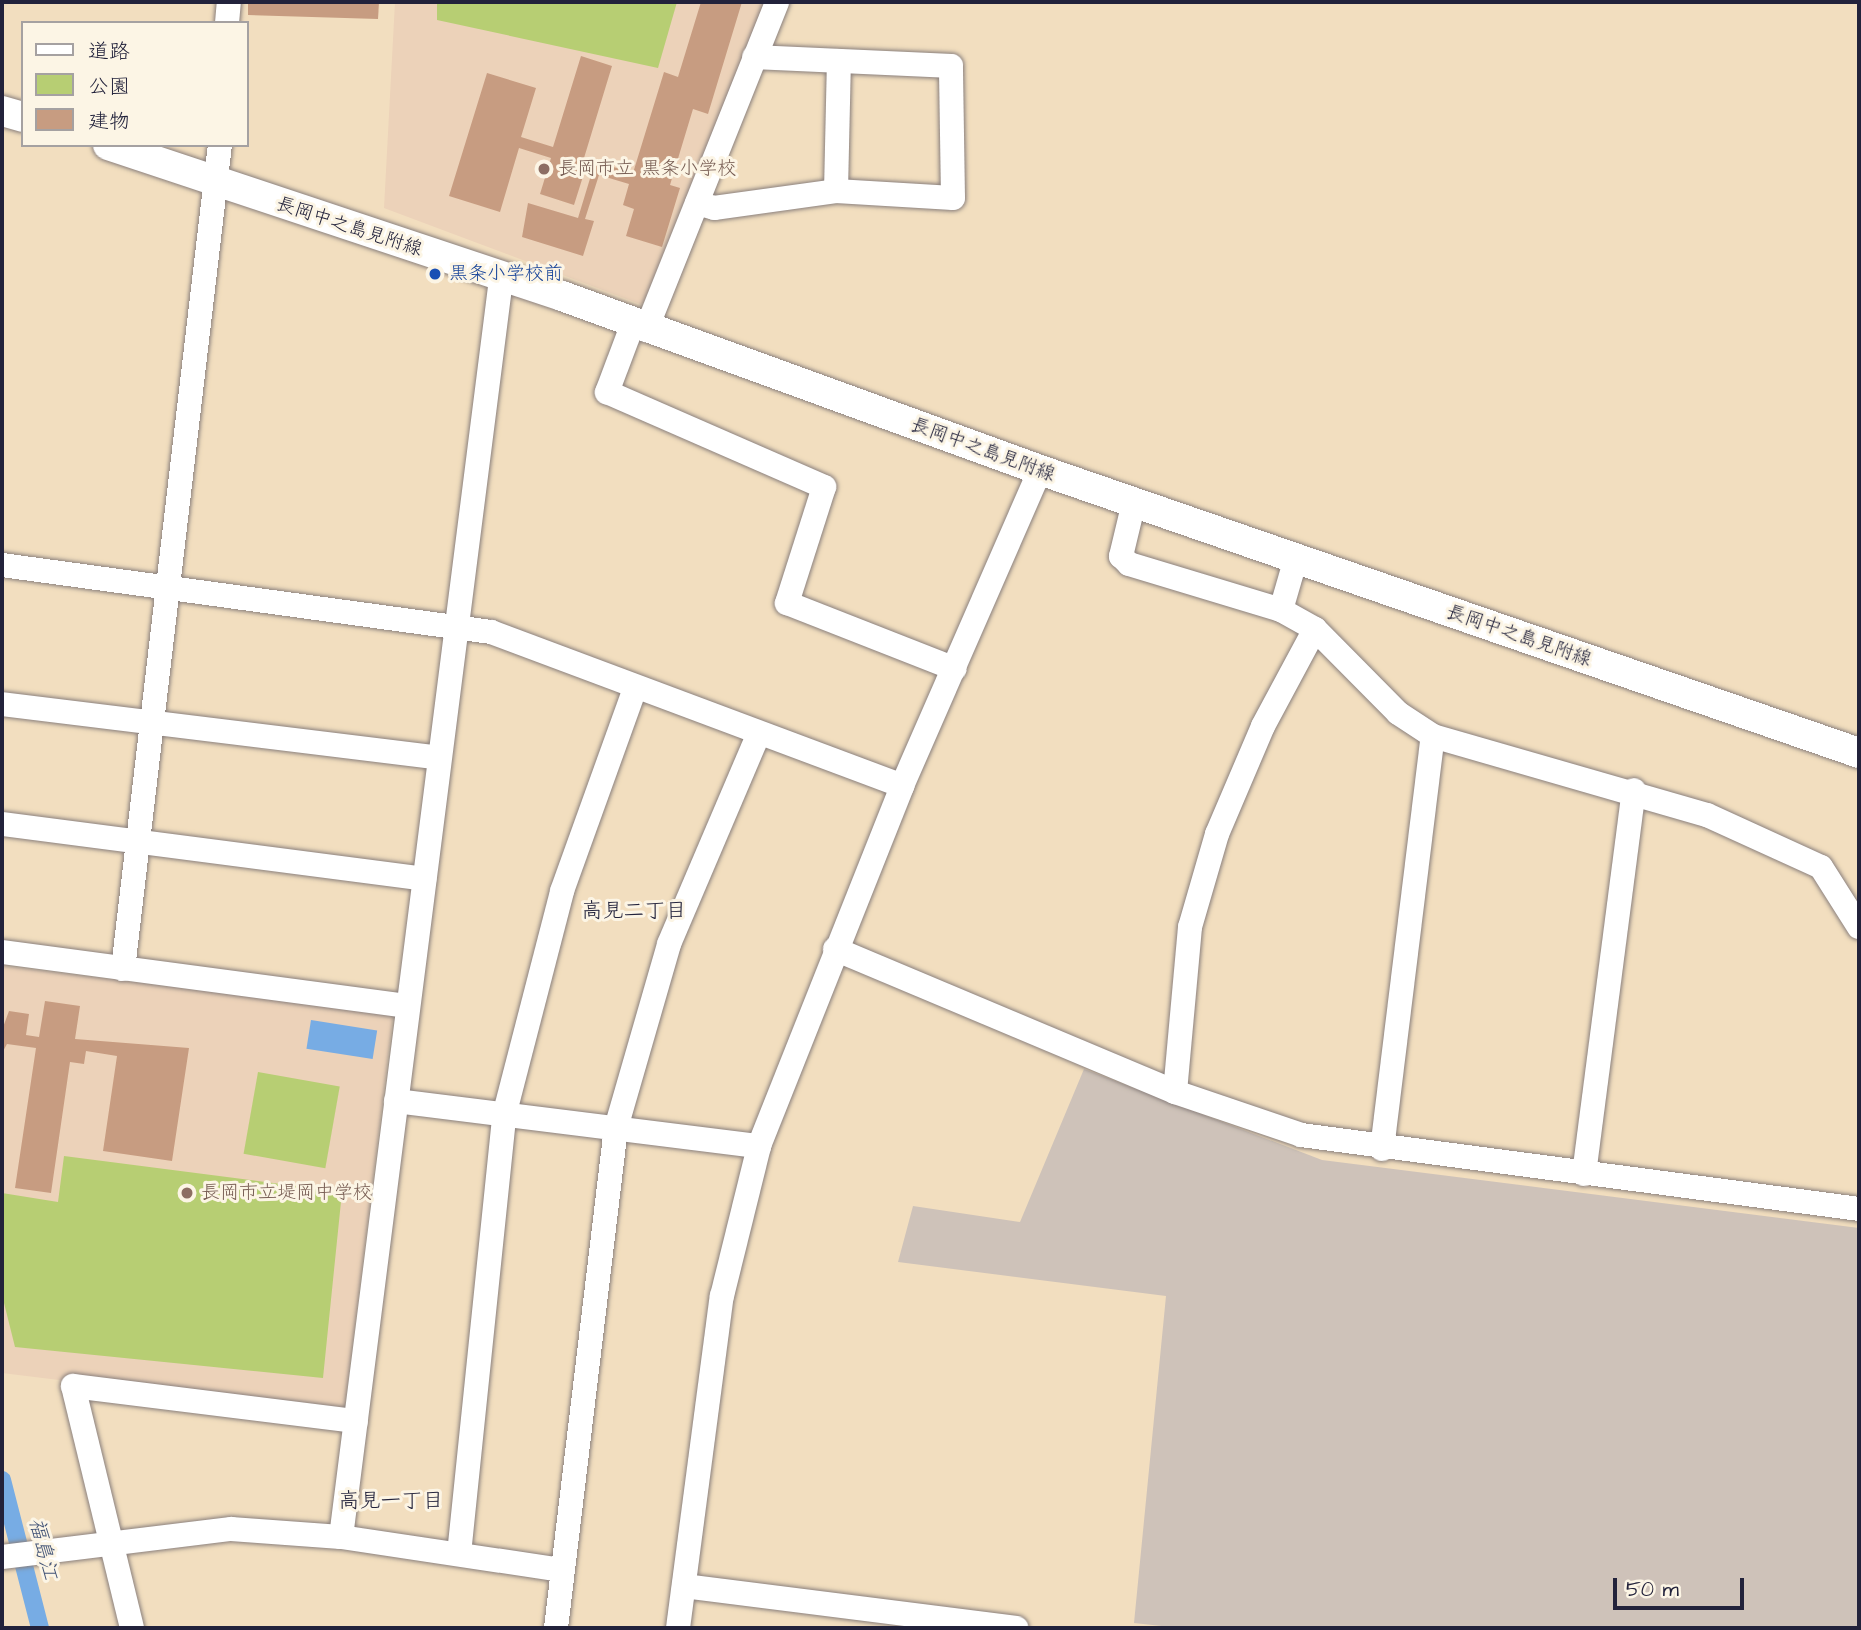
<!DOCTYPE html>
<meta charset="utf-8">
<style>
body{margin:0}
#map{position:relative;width:1861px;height:1630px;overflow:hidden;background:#f2debf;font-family:"Architects Daughter","Klee One",sans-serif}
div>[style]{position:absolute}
.built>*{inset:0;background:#ecd2b9;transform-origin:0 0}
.industrial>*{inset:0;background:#cec2b9}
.green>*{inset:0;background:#b7ce73;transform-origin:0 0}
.water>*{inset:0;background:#77ace4;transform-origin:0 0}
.canal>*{height:18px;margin:-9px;padding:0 9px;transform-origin:9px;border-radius:9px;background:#77ace4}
.building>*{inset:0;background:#c79c81}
.roads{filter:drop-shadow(0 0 2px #8a807d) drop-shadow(0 0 2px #8a807d)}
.minor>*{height:24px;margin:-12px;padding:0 12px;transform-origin:12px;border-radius:12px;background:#fff}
.major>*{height:30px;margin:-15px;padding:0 15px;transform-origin:15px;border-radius:15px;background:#fff}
.dots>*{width:19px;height:19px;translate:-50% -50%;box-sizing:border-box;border:4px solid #fcf5e5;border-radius:50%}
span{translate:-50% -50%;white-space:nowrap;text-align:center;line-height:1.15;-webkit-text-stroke:6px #fcf5e5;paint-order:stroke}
.education-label{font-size:19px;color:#785e54}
.left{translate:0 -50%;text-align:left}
.street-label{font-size:19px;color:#22223b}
.transit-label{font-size:19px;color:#164399}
.neighbourhood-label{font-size:21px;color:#22223b}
.water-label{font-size:21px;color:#405276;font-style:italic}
.frame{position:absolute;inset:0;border:4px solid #22223b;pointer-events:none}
.legend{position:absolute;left:21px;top:21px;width:228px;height:126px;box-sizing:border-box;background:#fcf5e5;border:2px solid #a5a1a1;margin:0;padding:9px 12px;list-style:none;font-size:21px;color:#22223b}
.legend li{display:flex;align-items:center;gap:14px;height:35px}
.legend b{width:35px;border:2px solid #a5a1a1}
.scale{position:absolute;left:1613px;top:1578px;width:131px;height:32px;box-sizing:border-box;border:4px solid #22223b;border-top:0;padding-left:9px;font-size:21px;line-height:24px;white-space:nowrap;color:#22223b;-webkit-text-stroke:5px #fcf5e5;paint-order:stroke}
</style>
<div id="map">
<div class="built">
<i style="clip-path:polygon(395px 2px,770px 2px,650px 301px,640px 304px,384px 208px)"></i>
<i style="left:2px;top:966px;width:394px;height:404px;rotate:7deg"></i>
</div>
<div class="industrial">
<i style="clip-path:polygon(1084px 1069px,1322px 1160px,1859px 1228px,1859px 1628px,1180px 1628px,1134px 1623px,1166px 1296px,898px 1262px,913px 1206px,1020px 1222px)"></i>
</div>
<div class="green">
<i style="clip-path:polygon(437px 2px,677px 2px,658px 68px,437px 20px)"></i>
<i style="left:258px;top:1072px;width:83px;height:83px;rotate:10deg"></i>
<i style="clip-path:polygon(64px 1156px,342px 1192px,323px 1378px,15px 1347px,2px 1295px,2px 1193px,58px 1202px)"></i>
</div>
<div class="water">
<i style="left:311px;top:1020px;width:67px;height:29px;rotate:9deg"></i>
</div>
<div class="canal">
<i style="left:2px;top:1480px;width:153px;rotate:75.6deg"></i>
</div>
<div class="building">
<i style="clip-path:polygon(248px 2px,379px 2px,378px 19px,248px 15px)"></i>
<i style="clip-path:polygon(701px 2px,742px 2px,708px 114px,693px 109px,670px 185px,680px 188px,662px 247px,626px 236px,634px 209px,623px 205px,629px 184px,599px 175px,585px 219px,594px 221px,583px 256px,522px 237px,528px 203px,578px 218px,592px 172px,585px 170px,574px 205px,540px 194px,551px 158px,519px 148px,500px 212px,449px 196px,487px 73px,536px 88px,521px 137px,553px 147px,581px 56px,612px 66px,584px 158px,633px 173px,664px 72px,678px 77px)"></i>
<i style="clip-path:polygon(45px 1001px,80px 1006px,75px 1039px,189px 1048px,172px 1161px,103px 1151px,117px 1056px,86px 1051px,84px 1064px,70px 1062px,51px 1193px,15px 1188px,36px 1048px,7px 1044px,2px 1053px,2px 1030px,9px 1011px,29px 1014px,26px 1035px,39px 1037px)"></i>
</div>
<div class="roads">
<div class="minor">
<i style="left:227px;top:23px;width:21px;rotate:-85deg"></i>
<i style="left:836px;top:191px;width:130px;rotate:-88.7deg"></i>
<i style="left:697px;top:203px;width:18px;rotate:16deg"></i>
<i style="left:714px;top:208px;width:123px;rotate:-7.9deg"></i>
<i style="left:836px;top:191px;width:117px;rotate:3.4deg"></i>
<i style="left:953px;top:198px;width:132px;rotate:-90.9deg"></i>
<i style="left:951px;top:66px;width:197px;rotate:-177.4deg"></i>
<i style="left:632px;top:326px;width:71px;rotate:110.7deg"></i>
<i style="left:607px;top:392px;width:237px;rotate:23.6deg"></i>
<i style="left:824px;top:487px;width:122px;rotate:107.7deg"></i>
<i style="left:787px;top:603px;width:180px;rotate:21.4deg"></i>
<i style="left:646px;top:330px;width:353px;rotate:-68.2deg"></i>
<i style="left:1134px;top:502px;width:56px;rotate:103.5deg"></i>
<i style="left:1121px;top:556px;width:11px;rotate:45deg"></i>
<i style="left:1129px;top:564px;width:159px;rotate:16.8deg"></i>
<i style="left:1281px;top:610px;width:39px;rotate:29deg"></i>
<i style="left:1315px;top:629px;width:118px;rotate:45.3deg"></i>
<i style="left:1398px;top:713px;width:42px;rotate:33.3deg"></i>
<i style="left:1433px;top:736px;width:285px;rotate:16.1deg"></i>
<i style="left:1707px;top:815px;width:125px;rotate:24.5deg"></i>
<i style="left:1821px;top:867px;width:71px;rotate:57.7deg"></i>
<i style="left:2px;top:565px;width:494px;rotate:7.8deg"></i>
<i style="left:491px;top:632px;width:439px;rotate:20.5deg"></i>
<i style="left:1281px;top:610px;width:54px;rotate:-73.9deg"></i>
<i style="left:2px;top:704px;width:440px;rotate:7deg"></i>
<i style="left:2px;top:824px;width:426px;rotate:7.4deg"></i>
<i style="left:835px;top:949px;width:369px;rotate:22.8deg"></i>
<i style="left:1175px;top:1092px;width:133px;rotate:18.8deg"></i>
<i style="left:1301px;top:1135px;width:563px;rotate:7.55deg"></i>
<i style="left:2px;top:952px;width:409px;rotate:7.6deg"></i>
<i style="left:123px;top:969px;width:830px;rotate:-83.29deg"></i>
<i style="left:1175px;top:1092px;width:166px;rotate:-84.8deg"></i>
<i style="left:1190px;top:927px;width:97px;rotate:-73.8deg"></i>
<i style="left:1217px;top:834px;width:117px;rotate:-66.9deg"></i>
<i style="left:1263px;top:726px;width:110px;rotate:-61.8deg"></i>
<i style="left:396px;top:1101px;width:366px;rotate:7.1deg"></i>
<i style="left:1382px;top:1149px;width:416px;rotate:-83deg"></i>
<i style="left:1584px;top:1174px;width:387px;rotate:-82.6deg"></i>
<i style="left:341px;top:1537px;width:1268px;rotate:-82.75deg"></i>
<i style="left:459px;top:1554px;width:440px;rotate:-84.1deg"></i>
<i style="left:504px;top:1116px;width:232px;rotate:-75.5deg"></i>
<i style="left:562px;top:891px;width:216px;rotate:-70.2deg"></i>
<i style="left:2px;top:1557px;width:231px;rotate:-7deg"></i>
<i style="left:231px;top:1529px;width:110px;rotate:4.2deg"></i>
<i style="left:341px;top:1537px;width:224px;rotate:8.5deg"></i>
<i style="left:684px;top:1586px;width:335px;rotate:7.2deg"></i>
<i style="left:132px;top:1628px;width:249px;rotate:-103.7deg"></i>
<i style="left:73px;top:1386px;width:285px;rotate:7.1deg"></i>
<i style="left:556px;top:1628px;width:504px;rotate:-83.16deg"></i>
<i style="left:616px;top:1128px;width:191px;rotate:-73.9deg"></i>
<i style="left:669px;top:944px;width:227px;rotate:-66.9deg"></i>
<i style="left:678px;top:1628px;width:335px;rotate:-82.5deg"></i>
<i style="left:722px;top:1296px;width:154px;rotate:-76.1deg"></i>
<i style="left:759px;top:1146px;width:387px;rotate:-68.3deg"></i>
<i style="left:902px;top:786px;width:345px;rotate:-66.4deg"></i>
</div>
<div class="major">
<i style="left:2px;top:111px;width:22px;rotate:16deg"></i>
<i style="left:108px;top:145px;width:478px;rotate:18.4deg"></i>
<i style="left:562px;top:296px;width:509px;rotate:20deg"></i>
<i style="left:1040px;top:470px;width:867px;rotate:19.06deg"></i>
</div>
</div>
<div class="dots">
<i style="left:544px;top:169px;background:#8d6e63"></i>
<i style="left:435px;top:274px;background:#1a4fb4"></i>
<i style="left:187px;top:1193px;background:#8d6e63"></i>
</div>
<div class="education-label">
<span class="left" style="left:558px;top:169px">長岡市立 黒条小学校</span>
<span class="left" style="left:201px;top:1193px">長岡市立堤岡中学校</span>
</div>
<div class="street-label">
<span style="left:349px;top:227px;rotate:18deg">長岡中之島見附線</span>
<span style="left:983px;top:450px;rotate:20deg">長岡中之島見附線</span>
<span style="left:1519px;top:636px;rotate:19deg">長岡中之島見附線</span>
</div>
<div class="transit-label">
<span class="left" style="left:449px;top:274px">黒条小学校前</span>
</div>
<div class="neighbourhood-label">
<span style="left:634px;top:911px">高見二丁目</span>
<span style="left:391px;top:1501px">高見一丁目</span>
</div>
<div class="water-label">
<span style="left:43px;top:1549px;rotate:76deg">福島江</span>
</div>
<div class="frame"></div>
<ul class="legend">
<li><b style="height:9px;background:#fff"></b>道路</li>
<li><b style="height:19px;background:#b7ce73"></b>公園</li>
<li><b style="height:19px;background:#c79c81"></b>建物</li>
</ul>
<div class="scale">50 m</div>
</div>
